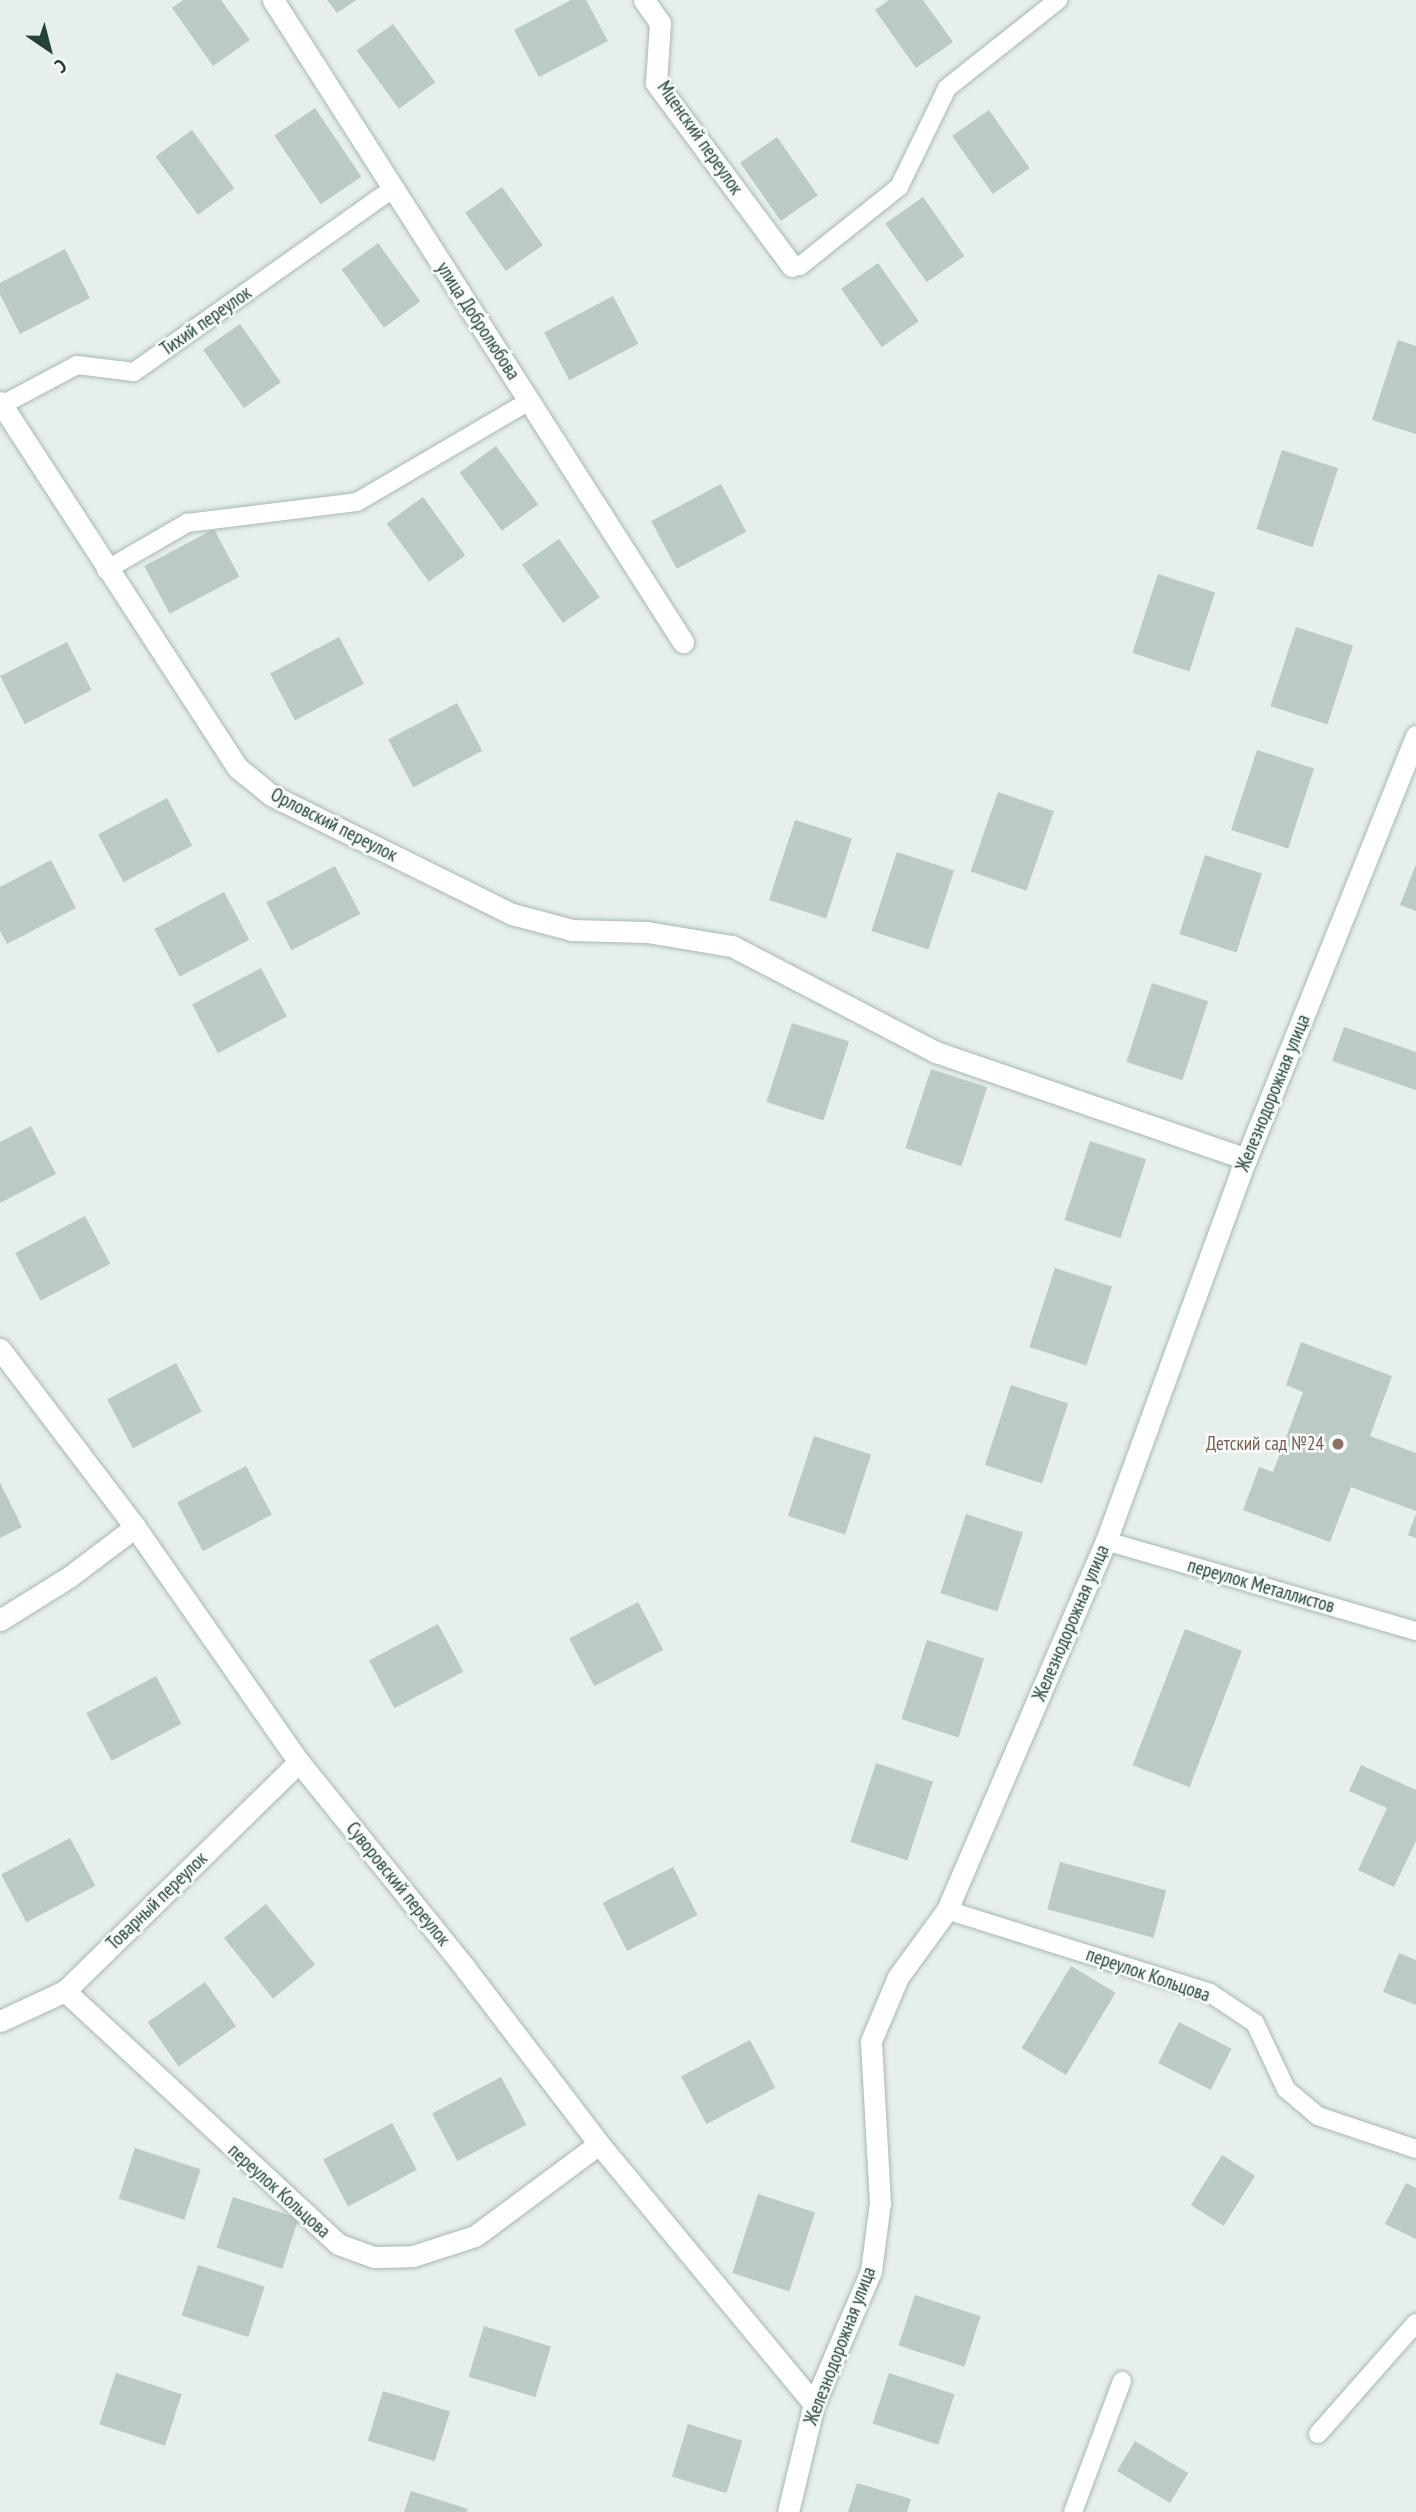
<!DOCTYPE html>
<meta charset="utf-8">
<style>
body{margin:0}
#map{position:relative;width:1416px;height:2512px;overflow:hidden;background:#e6efeb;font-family:"PT Sans Narrow",sans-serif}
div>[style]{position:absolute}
.building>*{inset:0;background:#bbcac4;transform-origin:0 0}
.roads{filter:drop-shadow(0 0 2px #a8b8b2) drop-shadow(0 0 2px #a8b8b2)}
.lane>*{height:18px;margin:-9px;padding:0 9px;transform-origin:9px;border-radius:9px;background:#fff}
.street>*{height:21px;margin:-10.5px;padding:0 10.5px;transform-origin:10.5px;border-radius:10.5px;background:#fff}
.dots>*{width:19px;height:19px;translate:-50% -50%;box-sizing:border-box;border:4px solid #f7fbf9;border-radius:50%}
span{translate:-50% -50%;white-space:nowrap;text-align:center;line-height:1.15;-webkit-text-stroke:5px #f7fbf9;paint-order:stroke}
.street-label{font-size:19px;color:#24423a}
.education-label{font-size:19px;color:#785e54}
.right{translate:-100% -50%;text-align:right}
.north{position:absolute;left:14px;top:14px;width:70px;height:70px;-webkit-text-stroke:5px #f7fbf9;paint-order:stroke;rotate:145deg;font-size:19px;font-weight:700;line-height:28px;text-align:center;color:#24423a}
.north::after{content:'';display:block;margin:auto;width:24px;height:32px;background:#24423a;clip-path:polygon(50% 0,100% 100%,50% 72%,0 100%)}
</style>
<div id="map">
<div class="building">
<i style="clip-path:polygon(183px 0,221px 0,250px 40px,213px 66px,172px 8px)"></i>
<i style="clip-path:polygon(327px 0,356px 0,337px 13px)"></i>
<i style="clip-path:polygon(571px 0,586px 0,608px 41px,539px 77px,514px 30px)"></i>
<i style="clip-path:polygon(889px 0,923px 0,953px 42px,916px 68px,875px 10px)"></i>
<i style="left:393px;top:24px;width:72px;height:45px;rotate:54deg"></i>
<i style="left:315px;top:108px;width:83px;height:49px;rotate:56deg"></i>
<i style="left:989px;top:110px;width:71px;height:45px;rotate:55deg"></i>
<i style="left:192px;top:130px;width:72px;height:45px;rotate:54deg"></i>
<i style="left:777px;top:137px;width:71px;height:45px;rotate:55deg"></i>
<i style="left:502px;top:187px;width:71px;height:45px;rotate:55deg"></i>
<i style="left:923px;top:197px;width:72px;height:46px;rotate:55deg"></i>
<i style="left:378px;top:243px;width:72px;height:45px;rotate:54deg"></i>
<i style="clip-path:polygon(65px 249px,90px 298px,20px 334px,0 294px,0 283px)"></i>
<i style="left:878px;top:263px;width:71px;height:45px;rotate:55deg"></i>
<i style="left:613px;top:296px;width:54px;height:78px;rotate:62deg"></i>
<i style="left:240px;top:324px;width:71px;height:45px;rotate:55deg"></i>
<i style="clip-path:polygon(1398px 340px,1416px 346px,1416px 434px,1372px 420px)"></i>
<i style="left:496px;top:446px;width:72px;height:45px;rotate:54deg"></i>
<i style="left:1282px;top:450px;width:59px;height:83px;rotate:18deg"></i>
<i style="left:721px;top:484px;width:54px;height:79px;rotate:62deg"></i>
<i style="left:423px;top:497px;width:72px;height:45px;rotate:54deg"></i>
<i style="left:214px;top:529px;width:54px;height:79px;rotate:62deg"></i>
<i style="left:559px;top:539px;width:71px;height:45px;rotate:55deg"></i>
<i style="left:1158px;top:574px;width:60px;height:83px;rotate:18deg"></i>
<i style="left:1296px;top:627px;width:60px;height:83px;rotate:18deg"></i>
<i style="left:339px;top:637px;width:53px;height:78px;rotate:62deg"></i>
<i style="left:67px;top:642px;width:54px;height:75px;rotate:63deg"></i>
<i style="left:457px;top:703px;width:54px;height:78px;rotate:62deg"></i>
<i style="left:1257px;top:750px;width:60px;height:84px;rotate:18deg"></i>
<i style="left:998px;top:792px;width:59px;height:84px;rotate:19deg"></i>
<i style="left:167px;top:798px;width:54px;height:78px;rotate:62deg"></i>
<i style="left:795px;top:820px;width:60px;height:84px;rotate:18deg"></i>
<i style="left:897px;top:852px;width:60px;height:83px;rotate:18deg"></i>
<i style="left:1205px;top:855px;width:60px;height:83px;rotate:18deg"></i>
<i style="clip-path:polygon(51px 860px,76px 908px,7px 944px,0 931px,0 887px)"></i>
<i style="clip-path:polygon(1416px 864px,1416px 911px,1400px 905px)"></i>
<i style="left:335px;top:866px;width:54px;height:78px;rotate:62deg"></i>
<i style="left:224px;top:892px;width:54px;height:79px;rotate:62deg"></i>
<i style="left:261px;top:968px;width:55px;height:78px;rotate:62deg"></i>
<i style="left:1152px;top:983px;width:59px;height:83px;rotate:18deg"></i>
<i style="left:792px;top:1023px;width:60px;height:83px;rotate:18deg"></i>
<i style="clip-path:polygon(1344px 1027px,1416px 1052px,1416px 1090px,1332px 1061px)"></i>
<i style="left:931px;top:1069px;width:59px;height:83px;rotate:18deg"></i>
<i style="clip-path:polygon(31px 1126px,56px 1174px,0 1203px,0 1142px)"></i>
<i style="left:1090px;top:1141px;width:59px;height:83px;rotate:18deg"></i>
<i style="left:85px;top:1216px;width:54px;height:79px;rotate:62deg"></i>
<i style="left:1055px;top:1268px;width:60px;height:83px;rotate:18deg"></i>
<i style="clip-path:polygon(1301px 1342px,1392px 1376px,1370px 1436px,1416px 1453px,1416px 1511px,1351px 1487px,1330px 1542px,1243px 1510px,1259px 1467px,1273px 1472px,1303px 1392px,1286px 1385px)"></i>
<i style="left:176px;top:1363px;width:55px;height:78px;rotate:62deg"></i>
<i style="left:1011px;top:1385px;width:60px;height:84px;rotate:18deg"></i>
<i style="left:814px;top:1436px;width:60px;height:84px;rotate:18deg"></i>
<i style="left:246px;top:1466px;width:55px;height:78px;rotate:62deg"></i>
<i style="clip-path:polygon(0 1483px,22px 1527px,0 1538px)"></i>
<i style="left:966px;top:1514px;width:60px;height:83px;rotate:18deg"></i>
<i style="clip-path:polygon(1416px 1514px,1416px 1538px,1408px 1535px)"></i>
<i style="left:638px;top:1602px;width:54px;height:78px;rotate:62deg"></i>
<i style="left:438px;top:1624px;width:54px;height:78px;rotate:62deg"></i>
<i style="left:1185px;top:1629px;width:61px;height:146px;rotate:21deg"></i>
<i style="left:927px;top:1640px;width:60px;height:83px;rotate:18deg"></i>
<i style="left:156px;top:1676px;width:54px;height:79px;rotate:62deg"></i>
<i style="left:876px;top:1763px;width:60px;height:83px;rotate:18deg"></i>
<i style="clip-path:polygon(1361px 1765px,1416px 1790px,1416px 1841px,1394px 1887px,1358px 1870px,1387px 1808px,1349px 1791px)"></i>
<i style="left:70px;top:1838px;width:54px;height:78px;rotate:62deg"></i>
<i style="left:1060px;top:1862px;width:110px;height:49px;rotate:15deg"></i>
<i style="left:673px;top:1867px;width:54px;height:79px;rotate:63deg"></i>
<i style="left:266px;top:1904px;width:78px;height:54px;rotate:51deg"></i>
<i style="clip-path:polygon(1399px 1953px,1416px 1960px,1416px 2005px,1383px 1992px)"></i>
<i style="left:1071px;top:1966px;width:52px;height:96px;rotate:31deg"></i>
<i style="left:205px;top:1982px;width:54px;height:70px;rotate:55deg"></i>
<i style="left:1179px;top:2022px;width:59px;height:46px;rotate:27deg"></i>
<i style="left:750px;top:2040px;width:54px;height:78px;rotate:62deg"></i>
<i style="left:501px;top:2077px;width:54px;height:78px;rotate:62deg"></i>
<i style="left:392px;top:2123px;width:53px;height:78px;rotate:62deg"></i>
<i style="left:135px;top:2148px;width:69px;height:53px;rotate:18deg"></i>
<i style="left:1222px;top:2155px;width:39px;height:59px;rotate:32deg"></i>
<i style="clip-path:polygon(1406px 2183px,1416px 2188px,1416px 2239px,1385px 2224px)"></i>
<i style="left:758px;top:2194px;width:60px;height:83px;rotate:18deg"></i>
<i style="left:233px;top:2197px;width:69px;height:53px;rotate:18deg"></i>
<i style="left:198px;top:2265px;width:70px;height:53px;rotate:18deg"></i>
<i style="left:915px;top:2295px;width:69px;height:53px;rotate:18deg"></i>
<i style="left:484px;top:2326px;width:70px;height:53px;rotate:17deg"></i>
<i style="left:116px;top:2373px;width:69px;height:54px;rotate:18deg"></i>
<i style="left:889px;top:2373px;width:69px;height:53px;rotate:18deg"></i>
<i style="left:383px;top:2391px;width:70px;height:52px;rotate:17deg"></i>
<i style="left:688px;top:2424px;width:57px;height:55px;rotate:17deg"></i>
<i style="left:1135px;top:2441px;width:62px;height:35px;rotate:31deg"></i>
<i style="clip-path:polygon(857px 2483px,911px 2499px,907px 2512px,848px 2512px)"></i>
<i style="clip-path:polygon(411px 2491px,468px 2509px,467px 2512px,404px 2512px)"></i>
</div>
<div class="roads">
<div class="lane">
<i style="left:792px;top:266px;width:8px"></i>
<i style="left:800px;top:266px;width:127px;rotate:-38.6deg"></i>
<i style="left:899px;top:187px;width:110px;rotate:-64.1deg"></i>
<i style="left:947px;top:88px;width:142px;rotate:-38.4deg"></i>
<i style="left:2px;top:405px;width:85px;rotate:-28.1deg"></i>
<i style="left:77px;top:365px;width:57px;rotate:7deg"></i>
<i style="left:134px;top:372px;width:319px;rotate:-35.3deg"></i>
<i style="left:106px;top:570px;width:94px;rotate:-30.1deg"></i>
<i style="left:187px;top:523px;width:171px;rotate:-7deg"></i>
<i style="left:357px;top:502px;width:199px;rotate:-30.4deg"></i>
<i style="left:1106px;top:1541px;width:323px;rotate:16.2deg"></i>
<i style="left:947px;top:1910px;width:276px;rotate:17.5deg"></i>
<i style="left:1210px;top:1993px;width:54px;rotate:33.7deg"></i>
<i style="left:1255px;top:2023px;width:73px;rotate:64.8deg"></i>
<i style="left:1286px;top:2089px;width:42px;rotate:40.2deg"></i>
<i style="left:1318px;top:2116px;width:103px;rotate:18.6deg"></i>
<i style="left:1318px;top:2434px;width:148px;rotate:-48.6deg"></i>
<i style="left:1073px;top:2512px;width:140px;rotate:-69.5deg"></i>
</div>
<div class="street">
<i style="left:273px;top:0;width:762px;rotate:57.44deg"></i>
<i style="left:644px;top:0;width:28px;rotate:55deg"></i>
<i style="left:660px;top:23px;width:60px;rotate:93.8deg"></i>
<i style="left:656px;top:83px;width:228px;rotate:53.4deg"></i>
<i style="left:0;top:402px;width:437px;rotate:57deg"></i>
<i style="left:238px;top:768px;width:43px;rotate:39.3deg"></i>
<i style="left:271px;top:795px;width:269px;rotate:26.3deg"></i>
<i style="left:512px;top:914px;width:62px;rotate:14.9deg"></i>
<i style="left:572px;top:930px;width:75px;rotate:1.5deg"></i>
<i style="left:647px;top:932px;width:86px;rotate:9.4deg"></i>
<i style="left:732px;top:946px;width:230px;rotate:27.5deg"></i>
<i style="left:936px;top:1052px;width:328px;rotate:19deg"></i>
<i style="left:0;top:1349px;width:223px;rotate:52.8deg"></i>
<i style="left:135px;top:1527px;width:287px;rotate:55.1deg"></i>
<i style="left:299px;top:1762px;width:265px;rotate:51.1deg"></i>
<i style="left:465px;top:1968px;width:221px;rotate:52.7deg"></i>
<i style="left:599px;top:2144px;width:337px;rotate:50.4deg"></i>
<i style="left:0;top:1620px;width:81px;rotate:-31.9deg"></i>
<i style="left:69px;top:1577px;width:83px;rotate:-37.1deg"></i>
<i style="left:65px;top:1991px;width:372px;rotate:42.8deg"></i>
<i style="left:338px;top:2244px;width:38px;rotate:20deg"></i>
<i style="left:374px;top:2257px;width:39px;rotate:-1deg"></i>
<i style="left:413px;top:2256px;width:65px;rotate:-17.9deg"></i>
<i style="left:475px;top:2236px;width:154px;rotate:-36.6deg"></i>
<i style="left:0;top:2021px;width:72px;rotate:-24.8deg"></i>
<i style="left:65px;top:1991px;width:327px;rotate:-44.4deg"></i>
<i style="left:788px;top:2512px;width:111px;rotate:-76.5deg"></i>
<i style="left:814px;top:2404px;width:145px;rotate:-66.8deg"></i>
<i style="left:871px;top:2271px;width:69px;rotate:-82.5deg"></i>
<i style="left:880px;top:2203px;width:162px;rotate:-93.2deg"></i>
<i style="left:871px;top:2041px;width:69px;rotate:-67.1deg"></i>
<i style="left:898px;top:1977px;width:83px;rotate:-53.8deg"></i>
<i style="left:947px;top:1910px;width:402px;rotate:-66.7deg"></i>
<i style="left:1106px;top:1541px;width:407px;rotate:-69.9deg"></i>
<i style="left:1246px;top:1159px;width:456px;rotate:-68.1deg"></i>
</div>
</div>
<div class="dots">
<i style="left:1338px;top:1444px;background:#8d6e63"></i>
</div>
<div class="street-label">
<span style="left:700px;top:138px;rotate:55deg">Мценский переулок</span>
<span style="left:206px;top:321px;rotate:-35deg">Тихий переулок</span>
<span style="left:478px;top:321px;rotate:57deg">улица Добролюбова</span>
<span style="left:334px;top:825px;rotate:27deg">Орловский переулок</span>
<span style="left:1273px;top:1093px;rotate:-68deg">Железнодорожная улица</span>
<span style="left:1261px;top:1586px;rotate:16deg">переулок Металлистов</span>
<span style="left:1071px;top:1623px;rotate:-67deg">Железнодорожная улица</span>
<span style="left:398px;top:1884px;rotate:51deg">Суворовский переулок</span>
<span style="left:157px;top:1901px;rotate:-44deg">Товарный переулок</span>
<span style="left:1148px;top:1975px;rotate:19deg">переулок Кольцова</span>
<span style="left:279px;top:2191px;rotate:42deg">переулок Кольцова</span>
<span style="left:840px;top:2346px;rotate:-69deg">Железнодорожная улица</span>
</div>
<div class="education-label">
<span class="right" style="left:1324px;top:1444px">Детский сад №24</span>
</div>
<div class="north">С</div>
</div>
